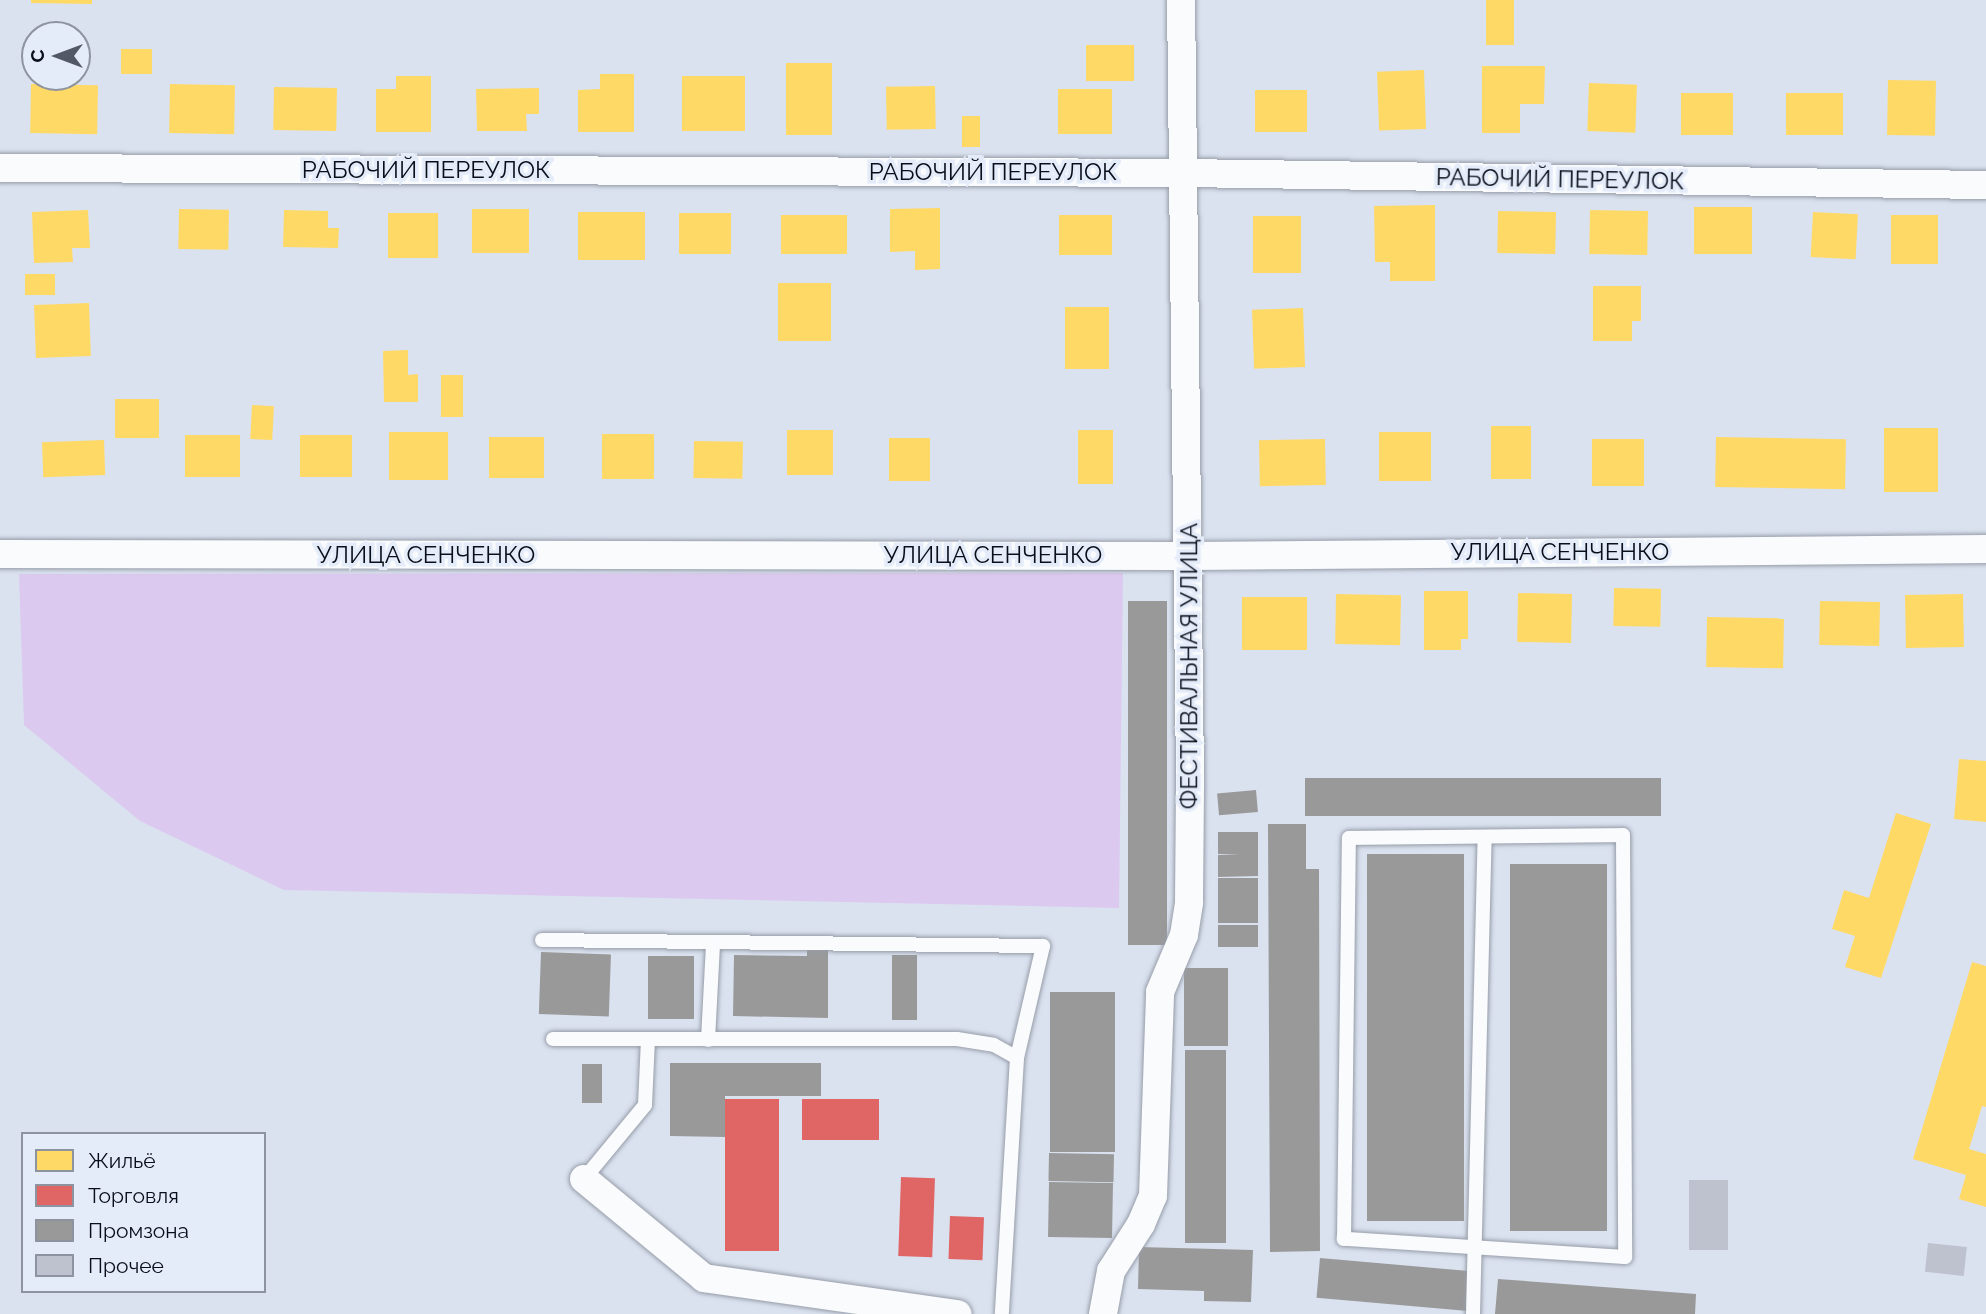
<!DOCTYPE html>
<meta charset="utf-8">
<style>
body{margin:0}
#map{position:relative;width:1986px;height:1314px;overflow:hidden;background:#dae2f0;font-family:Raleway,sans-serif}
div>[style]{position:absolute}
.green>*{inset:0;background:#dcc9ef}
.homes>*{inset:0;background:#ffd966;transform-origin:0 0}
.shops>*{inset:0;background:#e06666;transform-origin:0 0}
.industry>*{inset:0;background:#999;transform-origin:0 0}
.building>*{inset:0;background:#bec2ce;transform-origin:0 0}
.roads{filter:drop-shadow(0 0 2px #979da8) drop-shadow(0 0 2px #979da8)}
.lane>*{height:14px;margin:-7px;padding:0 7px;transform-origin:7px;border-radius:7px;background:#f9fbfd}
.street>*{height:28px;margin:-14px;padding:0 14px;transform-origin:14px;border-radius:14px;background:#f9fbfd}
span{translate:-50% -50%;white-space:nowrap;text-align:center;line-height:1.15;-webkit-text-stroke:7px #e5ecf9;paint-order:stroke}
.street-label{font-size:24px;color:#090f1a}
.legend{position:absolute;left:21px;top:1132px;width:245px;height:161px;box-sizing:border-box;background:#e5ecf9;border:2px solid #8d94a0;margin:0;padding:9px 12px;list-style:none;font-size:21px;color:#090f1a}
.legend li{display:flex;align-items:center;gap:14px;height:35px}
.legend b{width:35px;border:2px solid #8d94a0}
.north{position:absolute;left:21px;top:21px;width:70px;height:70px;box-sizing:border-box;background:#e5ecf9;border:2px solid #8d94a0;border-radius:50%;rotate:270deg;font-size:19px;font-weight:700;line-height:28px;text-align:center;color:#090f1a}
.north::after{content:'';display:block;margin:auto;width:24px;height:32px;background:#525965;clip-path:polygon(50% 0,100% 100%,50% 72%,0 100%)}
</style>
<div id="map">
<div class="green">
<i style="clip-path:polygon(1123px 573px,1119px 908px,284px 890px,140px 821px,24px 725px,19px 574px)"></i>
</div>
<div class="homes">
<i style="clip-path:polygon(31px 0,92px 0,92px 4px,31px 3px)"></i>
<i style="left:1486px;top:0;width:28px;height:45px"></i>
<i style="left:1086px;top:45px;width:48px;height:36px"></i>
<i style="left:121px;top:49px;width:31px;height:25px"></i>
<i style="left:786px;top:63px;width:46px;height:72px"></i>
<i style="clip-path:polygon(1482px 66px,1545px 66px,1544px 104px,1520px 104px,1520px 133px,1482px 133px)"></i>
<i style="left:1424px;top:70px;width:59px;height:47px;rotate:88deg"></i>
<i style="clip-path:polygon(600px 74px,634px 74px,634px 132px,578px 132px,578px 90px,600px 89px)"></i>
<i style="clip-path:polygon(396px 76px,431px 76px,431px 132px,376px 132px,376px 89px,396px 89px)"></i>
<i style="left:682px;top:76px;width:63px;height:55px"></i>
<i style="left:1888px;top:80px;width:48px;height:55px;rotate:1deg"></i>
<i style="left:1589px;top:83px;width:48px;height:48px;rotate:2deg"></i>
<i style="left:31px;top:84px;width:67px;height:49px;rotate:1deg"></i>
<i style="left:170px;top:84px;width:65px;height:49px;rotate:1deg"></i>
<i style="left:935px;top:86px;width:43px;height:49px;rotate:89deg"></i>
<i style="left:274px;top:87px;width:63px;height:43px;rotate:1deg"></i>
<i style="clip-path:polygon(539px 88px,539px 114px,526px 114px,527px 131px,477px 131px,476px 89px)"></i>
<i style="left:1058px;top:89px;width:54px;height:45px"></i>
<i style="left:1255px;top:90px;width:52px;height:42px"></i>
<i style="left:1681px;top:93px;width:52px;height:42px"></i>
<i style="left:1786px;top:93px;width:57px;height:42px"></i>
<i style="left:962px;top:116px;width:18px;height:31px"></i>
<i style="clip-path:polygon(1435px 205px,1435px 281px,1390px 281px,1390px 262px,1375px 262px,1374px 206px)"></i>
<i style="left:1694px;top:207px;width:58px;height:47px"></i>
<i style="clip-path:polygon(940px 208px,940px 269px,915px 270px,915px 251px,890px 252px,890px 209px)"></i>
<i style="left:179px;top:209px;width:50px;height:40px;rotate:1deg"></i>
<i style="left:472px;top:209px;width:57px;height:44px"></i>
<i style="clip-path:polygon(88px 210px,90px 248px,72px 248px,73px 262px,34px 263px,32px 212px)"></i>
<i style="clip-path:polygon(284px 210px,328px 211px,328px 228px,339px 228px,338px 248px,283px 247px)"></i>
<i style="left:1590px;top:210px;width:58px;height:44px;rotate:1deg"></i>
<i style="left:1498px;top:211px;width:58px;height:42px;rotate:1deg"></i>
<i style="left:645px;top:212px;width:48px;height:67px;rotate:90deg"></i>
<i style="left:1813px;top:212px;width:45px;height:45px;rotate:3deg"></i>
<i style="left:388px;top:213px;width:50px;height:45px"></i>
<i style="left:679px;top:213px;width:52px;height:41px"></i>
<i style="left:847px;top:215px;width:39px;height:66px;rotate:90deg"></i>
<i style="left:1059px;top:215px;width:53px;height:40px"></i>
<i style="left:1891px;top:215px;width:47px;height:49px"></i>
<i style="left:1253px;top:216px;width:48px;height:57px"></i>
<i style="left:25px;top:274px;width:30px;height:21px"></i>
<i style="left:778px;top:283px;width:53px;height:58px"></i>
<i style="clip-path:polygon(1593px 286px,1641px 286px,1641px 321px,1632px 321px,1632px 341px,1593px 341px)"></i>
<i style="left:89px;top:303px;width:53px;height:55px;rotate:88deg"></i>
<i style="left:1065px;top:307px;width:44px;height:62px"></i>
<i style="left:1303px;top:308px;width:59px;height:51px;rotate:88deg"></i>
<i style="clip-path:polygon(408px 350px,408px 375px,418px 374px,418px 402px,384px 402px,383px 351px)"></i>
<i style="left:441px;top:375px;width:22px;height:42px"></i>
<i style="left:115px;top:399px;width:44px;height:39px"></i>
<i style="left:252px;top:405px;width:22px;height:34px;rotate:3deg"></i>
<i style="left:1491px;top:426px;width:40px;height:53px"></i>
<i style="left:1884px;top:428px;width:54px;height:64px"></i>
<i style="left:833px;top:430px;width:45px;height:46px;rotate:90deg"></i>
<i style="left:1078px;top:430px;width:35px;height:54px"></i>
<i style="left:389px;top:432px;width:59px;height:48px"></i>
<i style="left:1379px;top:432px;width:52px;height:49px"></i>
<i style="left:602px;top:434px;width:52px;height:45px"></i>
<i style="left:185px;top:435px;width:55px;height:42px"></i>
<i style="left:300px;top:435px;width:52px;height:42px"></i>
<i style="left:544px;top:437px;width:41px;height:55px;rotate:90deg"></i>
<i style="left:1716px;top:437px;width:130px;height:50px;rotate:1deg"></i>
<i style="left:889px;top:438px;width:41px;height:43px"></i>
<i style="left:1325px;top:439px;width:46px;height:66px;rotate:89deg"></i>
<i style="left:1592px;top:439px;width:52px;height:47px"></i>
<i style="left:104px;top:440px;width:35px;height:62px;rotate:88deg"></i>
<i style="left:694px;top:441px;width:49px;height:37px;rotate:1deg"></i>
<i style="left:1614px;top:588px;width:47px;height:38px;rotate:1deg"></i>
<i style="clip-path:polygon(1424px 591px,1468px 591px,1468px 639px,1461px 639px,1461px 650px,1424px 650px)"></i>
<i style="left:1518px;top:593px;width:54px;height:49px;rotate:1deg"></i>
<i style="left:1336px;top:594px;width:65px;height:50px;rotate:1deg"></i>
<i style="left:1963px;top:594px;width:53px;height:58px;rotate:89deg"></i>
<i style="left:1242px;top:597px;width:65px;height:53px"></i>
<i style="left:1820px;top:601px;width:60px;height:44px;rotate:1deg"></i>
<i style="left:1707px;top:617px;width:77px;height:50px;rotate:1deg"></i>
<i style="clip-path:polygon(1959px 759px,1986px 761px,1986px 822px,1954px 819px)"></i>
<i style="clip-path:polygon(1896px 813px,1931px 824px,1881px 978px,1845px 967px,1855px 936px,1832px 929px,1844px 890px,1869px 898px)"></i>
<i style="clip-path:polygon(1972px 962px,1986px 966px,1986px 1107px,1982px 1106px,1969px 1149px,1986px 1154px,1986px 1207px,1959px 1199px,1966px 1175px,1913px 1159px)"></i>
</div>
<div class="shops">
<i style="left:725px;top:1099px;width:54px;height:152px"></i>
<i style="left:802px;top:1099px;width:77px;height:41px"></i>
<i style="left:901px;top:1177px;width:34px;height:79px;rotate:2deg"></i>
<i style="left:950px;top:1216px;width:34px;height:43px;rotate:2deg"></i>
</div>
<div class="industry">
<i style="left:1167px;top:601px;width:344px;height:39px;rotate:90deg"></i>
<i style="left:1661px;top:778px;width:38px;height:356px;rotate:90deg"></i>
<i style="left:1256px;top:790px;width:22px;height:39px;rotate:85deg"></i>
<i style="clip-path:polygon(1268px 824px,1306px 824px,1306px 869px,1319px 869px,1320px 1251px,1270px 1252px)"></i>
<i style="clip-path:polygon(1218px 832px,1258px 832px,1258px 876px,1218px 877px,1218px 855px,1240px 854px,1218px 854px)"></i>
<i style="left:1367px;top:854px;width:97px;height:367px"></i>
<i style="left:1510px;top:864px;width:97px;height:367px"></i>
<i style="left:1218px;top:878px;width:40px;height:45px"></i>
<i style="left:1218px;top:925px;width:40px;height:22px"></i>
<i style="clip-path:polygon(807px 950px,828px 950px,828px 1018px,733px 1016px,734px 955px,807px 956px)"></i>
<i style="left:541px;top:952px;width:70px;height:62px;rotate:2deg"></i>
<i style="left:892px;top:955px;width:25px;height:65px"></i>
<i style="left:694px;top:956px;width:63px;height:46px;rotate:90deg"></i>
<i style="left:1184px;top:968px;width:44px;height:78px"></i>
<i style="left:1050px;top:992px;width:65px;height:160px"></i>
<i style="left:1185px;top:1050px;width:41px;height:193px"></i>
<i style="clip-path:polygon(670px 1063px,821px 1063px,821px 1096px,725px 1096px,725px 1137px,670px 1136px)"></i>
<i style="left:582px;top:1064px;width:20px;height:39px"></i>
<i style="left:1049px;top:1153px;width:65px;height:28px;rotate:1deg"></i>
<i style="left:1049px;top:1182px;width:64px;height:55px;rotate:1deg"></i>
<i style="clip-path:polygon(1139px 1247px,1253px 1250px,1251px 1302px,1204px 1301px,1204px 1291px,1138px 1289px)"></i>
<i style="left:1320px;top:1258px;width:152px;height:40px;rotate:5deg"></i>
<i style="clip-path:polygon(1498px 1279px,1696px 1294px,1695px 1314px,1495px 1314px)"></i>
</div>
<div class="building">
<i style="left:1689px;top:1180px;width:39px;height:70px"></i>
<i style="left:1928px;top:1243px;width:39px;height:29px;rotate:6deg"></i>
</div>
<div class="roads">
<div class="lane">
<i style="left:1623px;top:835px;width:422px;rotate:89.7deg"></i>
<i style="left:1625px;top:1257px;width:282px;rotate:-176.3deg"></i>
<i style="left:1344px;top:1239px;width:401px;rotate:-89.3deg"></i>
<i style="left:1349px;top:838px;width:274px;rotate:-0.6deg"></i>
<i style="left:542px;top:940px;width:501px;rotate:0.69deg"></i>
<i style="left:1043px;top:946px;width:115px;rotate:103.1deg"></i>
<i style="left:553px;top:1039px;width:95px"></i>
<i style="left:708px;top:1040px;width:96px;rotate:-87deg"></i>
<i style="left:584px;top:1179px;width:96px;rotate:-50.5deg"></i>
<i style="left:645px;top:1105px;width:66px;rotate:-87.4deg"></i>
<i style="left:648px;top:1039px;width:309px"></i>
<i style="left:957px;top:1039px;width:37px;rotate:9deg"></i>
<i style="left:994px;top:1045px;width:26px;rotate:29deg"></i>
<i style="left:1017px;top:1058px;width:256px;rotate:93.4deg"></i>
<i style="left:1473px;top:1314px;width:476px;rotate:-88.6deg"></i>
</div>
<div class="street">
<i style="left:0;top:168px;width:1183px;rotate:0.24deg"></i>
<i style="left:1183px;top:173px;width:803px;rotate:0.86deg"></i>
<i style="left:0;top:554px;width:1188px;rotate:0.1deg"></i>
<i style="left:1188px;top:556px;width:798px;rotate:-0.5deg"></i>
<i style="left:584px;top:1179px;width:156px;rotate:39.5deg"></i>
<i style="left:704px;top:1278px;width:256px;rotate:8.1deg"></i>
<i style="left:1103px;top:1314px;width:44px;rotate:-79.5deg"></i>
<i style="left:1111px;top:1271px;width:56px;rotate:-57.4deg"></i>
<i style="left:1141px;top:1224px;width:30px;rotate:-67deg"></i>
<i style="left:1153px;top:1196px;width:204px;rotate:-88deg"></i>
<i style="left:1160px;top:992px;width:62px;rotate:-67.2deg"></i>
<i style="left:1184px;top:935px;width:33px;rotate:-81deg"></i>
<i style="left:1189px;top:902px;width:124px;rotate:-89.5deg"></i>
<i style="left:1190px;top:778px;width:778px;rotate:-90.66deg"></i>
</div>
</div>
<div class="street-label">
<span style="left:426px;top:170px">РАБОЧИЙ ПЕРЕУЛОК</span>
<span style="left:993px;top:172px">РАБОЧИЙ ПЕРЕУЛОК</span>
<span style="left:1560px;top:179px;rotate:1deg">РАБОЧИЙ ПЕРЕУЛОК</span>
<span style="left:1560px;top:552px">УЛИЦА СЕНЧЕНКО</span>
<span style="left:426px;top:555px">УЛИЦА СЕНЧЕНКО</span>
<span style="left:993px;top:555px">УЛИЦА СЕНЧЕНКО</span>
<span style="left:1189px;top:666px;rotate:-90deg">ФЕСТИВАЛЬНАЯ УЛИЦА</span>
</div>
<ul class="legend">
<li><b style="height:19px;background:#ffd966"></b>Жильё</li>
<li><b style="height:19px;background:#e06666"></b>Торговля</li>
<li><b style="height:19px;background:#999"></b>Промзона</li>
<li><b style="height:19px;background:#bec2ce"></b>Прочее</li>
</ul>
<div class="north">С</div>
</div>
